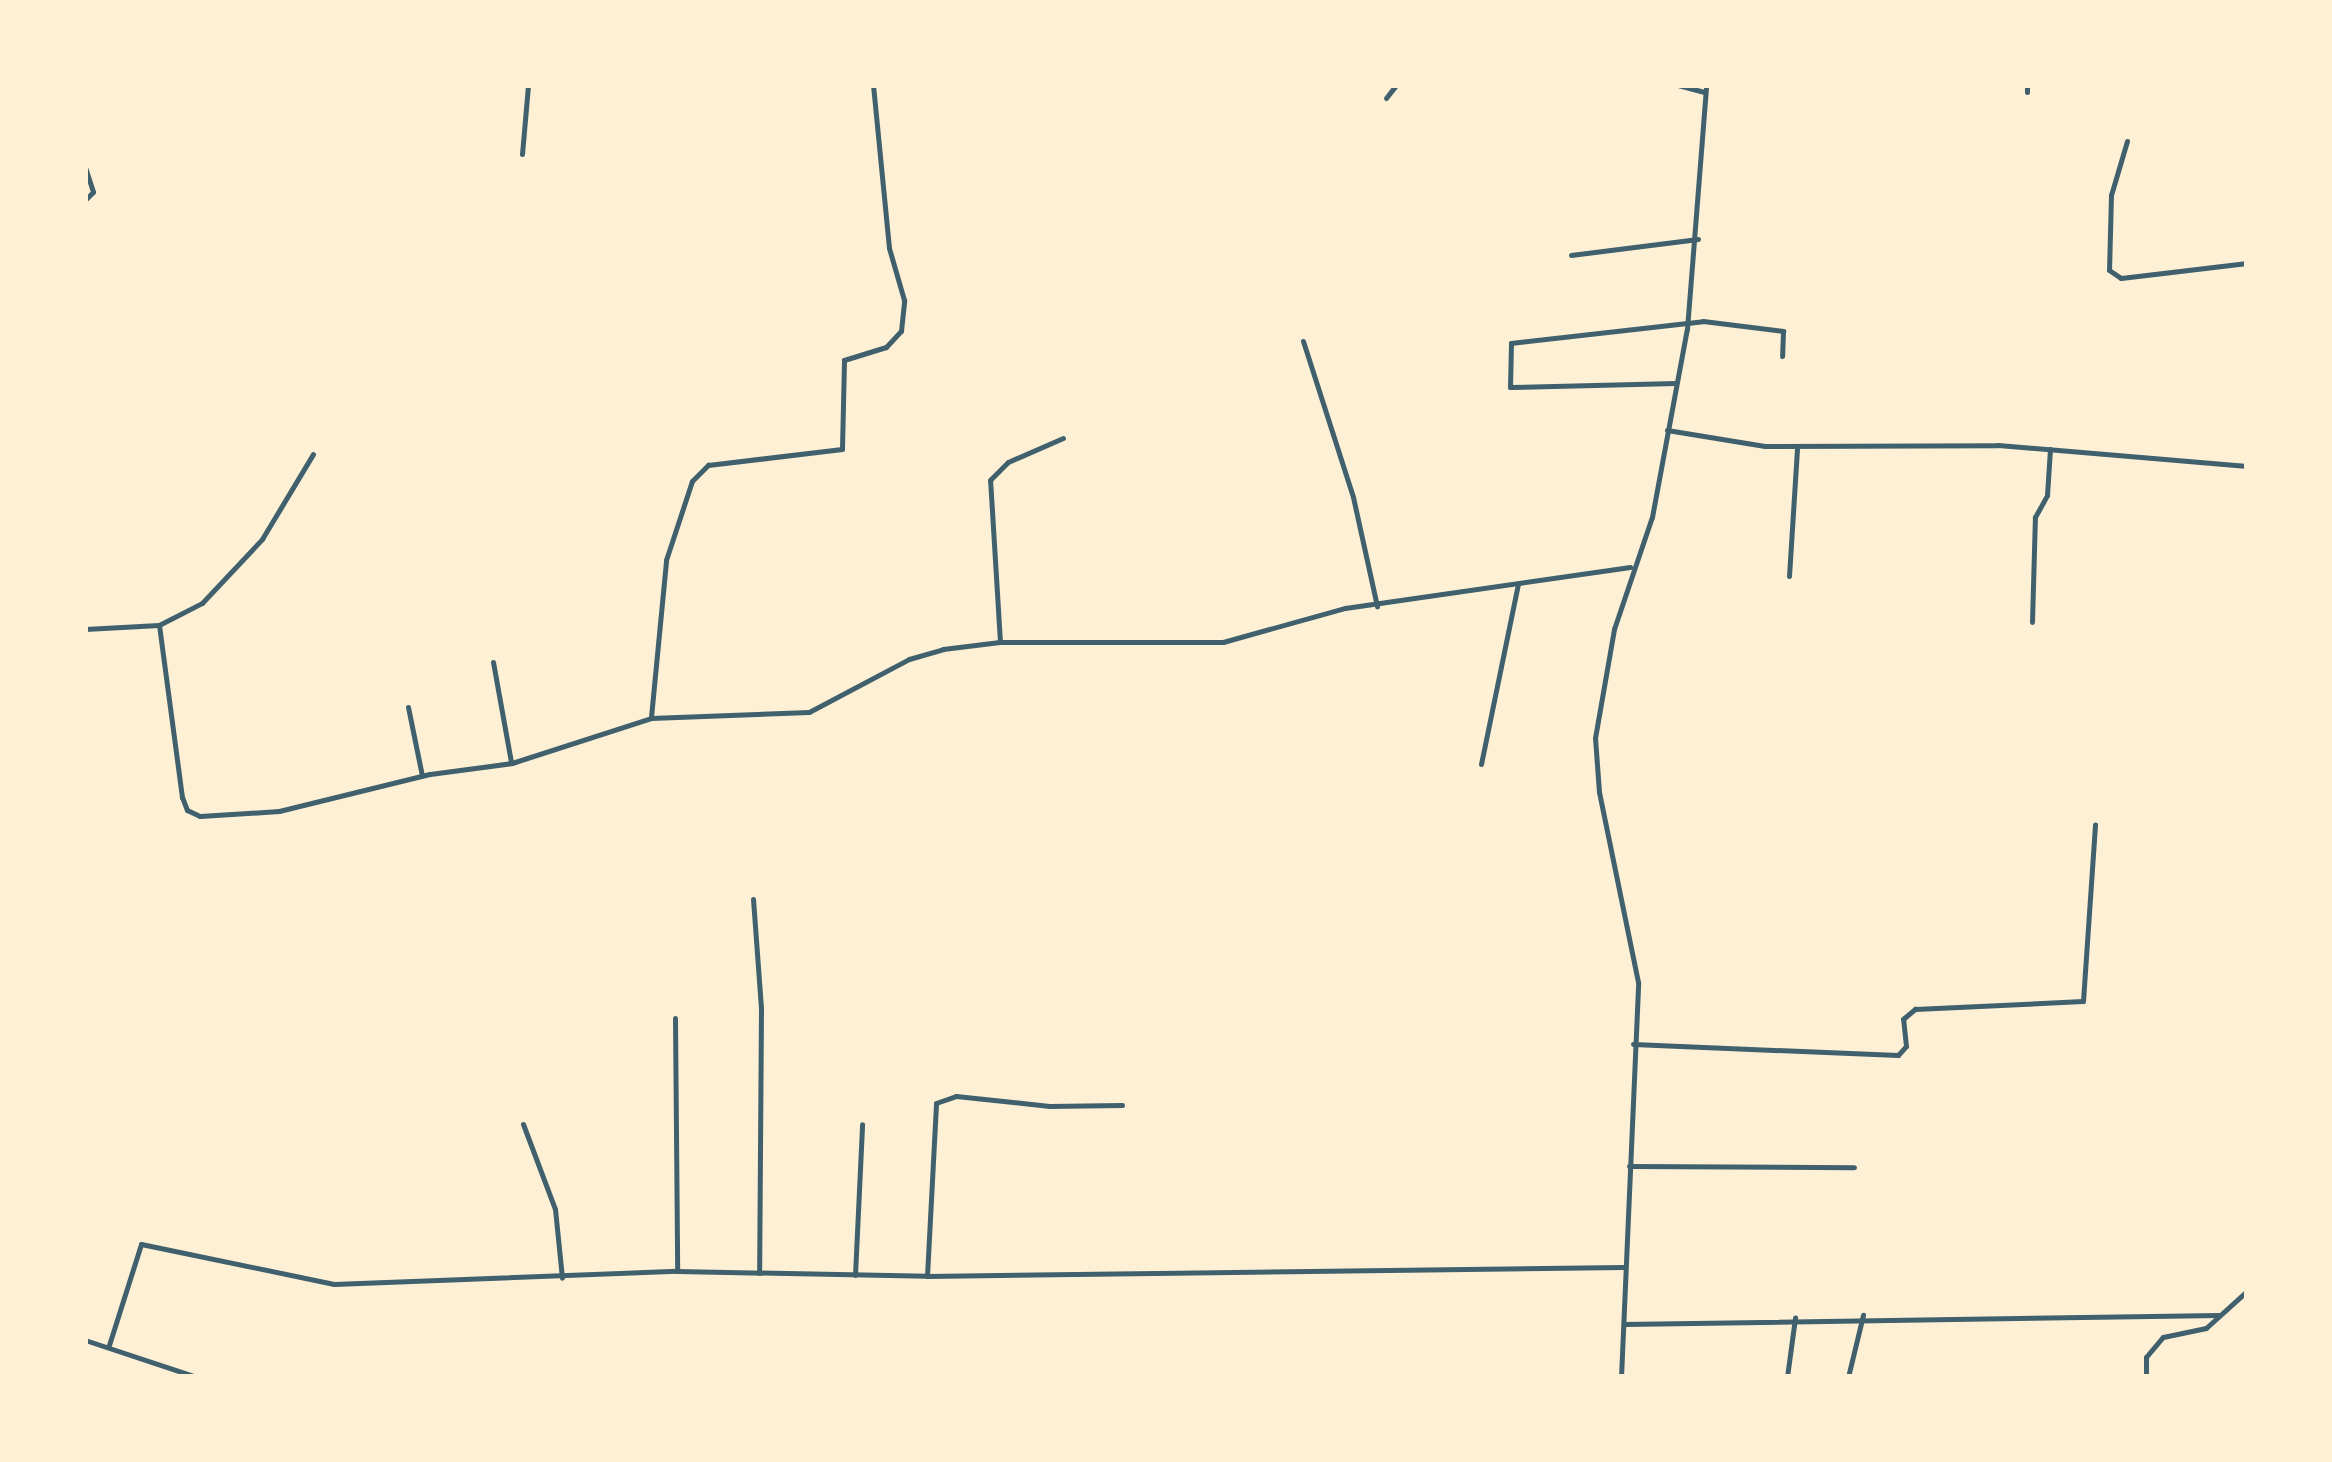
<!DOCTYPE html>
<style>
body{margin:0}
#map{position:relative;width:2332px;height:1462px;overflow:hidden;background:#fdf0d5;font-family:Commissioner,sans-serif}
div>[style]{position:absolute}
.minor>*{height:5px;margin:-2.5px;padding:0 2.5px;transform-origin:2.5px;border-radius:2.5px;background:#3f606c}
span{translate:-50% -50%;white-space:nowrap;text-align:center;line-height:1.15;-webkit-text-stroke:8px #fdf0d5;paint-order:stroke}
.frame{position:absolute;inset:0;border:88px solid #fdf0d5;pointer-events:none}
</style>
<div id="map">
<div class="minor">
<i style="left:1678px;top:85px;width:28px;rotate:15deg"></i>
<i style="left:2027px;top:92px;width:7px;rotate:-90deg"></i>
<i style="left:1386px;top:98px;width:16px;rotate:-52deg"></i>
<i style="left:2127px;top:141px;width:56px;rotate:106.5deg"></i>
<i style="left:2111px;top:195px;width:75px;rotate:91.5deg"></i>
<i style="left:2109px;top:270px;width:14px;rotate:34deg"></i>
<i style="left:2121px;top:278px;width:127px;rotate:-6.8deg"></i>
<i style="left:522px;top:154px;width:69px;rotate:-85deg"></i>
<i style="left:85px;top:167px;width:26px;rotate:72deg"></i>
<i style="left:93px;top:192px;width:11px;rotate:135deg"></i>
<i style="left:1571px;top:255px;width:128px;rotate:-7.2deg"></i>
<i style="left:1303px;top:341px;width:164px;rotate:72.2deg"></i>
<i style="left:1353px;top:497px;width:112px;rotate:77.6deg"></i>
<i style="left:1676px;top:383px;width:166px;rotate:178.6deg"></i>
<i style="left:1510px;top:387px;width:44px;rotate:-88.7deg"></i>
<i style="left:1511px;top:343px;width:193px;rotate:-6.5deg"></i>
<i style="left:1703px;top:321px;width:81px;rotate:7.1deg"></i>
<i style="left:1783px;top:331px;width:25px;rotate:92deg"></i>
<i style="left:1667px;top:430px;width:99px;rotate:9.3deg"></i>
<i style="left:1765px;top:446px;width:233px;rotate:-0.2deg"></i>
<i style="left:1998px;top:445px;width:250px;rotate:4.8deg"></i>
<i style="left:1789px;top:576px;width:128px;rotate:-86.4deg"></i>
<i style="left:2032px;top:622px;width:105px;rotate:-88.4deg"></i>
<i style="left:2035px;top:517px;width:25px;rotate:-61deg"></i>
<i style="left:2047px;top:495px;width:46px;rotate:-86.3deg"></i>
<i style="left:159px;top:625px;width:174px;rotate:82.4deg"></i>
<i style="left:182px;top:797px;width:14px;rotate:69deg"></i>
<i style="left:187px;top:810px;width:14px;rotate:25deg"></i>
<i style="left:200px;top:816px;width:79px;rotate:-3.6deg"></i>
<i style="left:279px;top:811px;width:155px;rotate:-13.8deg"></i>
<i style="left:430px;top:774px;width:83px;rotate:-7.6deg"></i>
<i style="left:512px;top:763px;width:146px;rotate:-17.9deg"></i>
<i style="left:651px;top:718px;width:158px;rotate:-2.2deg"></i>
<i style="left:809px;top:712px;width:113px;rotate:-27.9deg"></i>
<i style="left:909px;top:659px;width:35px;rotate:-16deg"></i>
<i style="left:943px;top:649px;width:57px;rotate:-7deg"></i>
<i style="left:1000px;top:642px;width:223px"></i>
<i style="left:1223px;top:642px;width:127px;rotate:-15.6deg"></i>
<i style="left:1345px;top:608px;width:288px;rotate:-8.2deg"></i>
<i style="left:85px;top:629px;width:74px;rotate:-3.1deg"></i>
<i style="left:159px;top:625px;width:48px;rotate:-27.1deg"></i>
<i style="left:202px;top:603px;width:88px;rotate:-46.8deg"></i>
<i style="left:262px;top:539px;width:99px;rotate:-59deg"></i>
<i style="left:1000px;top:642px;width:162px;rotate:-93.5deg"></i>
<i style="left:990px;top:480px;width:25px;rotate:-45deg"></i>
<i style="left:1008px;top:462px;width:60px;rotate:-23.6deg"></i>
<i style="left:493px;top:662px;width:102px;rotate:79.8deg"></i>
<i style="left:408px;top:707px;width:70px;rotate:78.5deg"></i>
<i style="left:651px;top:717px;width:158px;rotate:-84.5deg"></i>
<i style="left:666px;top:560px;width:83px;rotate:-71.8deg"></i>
<i style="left:692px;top:481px;width:23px;rotate:-45deg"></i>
<i style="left:708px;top:465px;width:135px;rotate:-6.8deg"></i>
<i style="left:842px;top:449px;width:89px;rotate:-88.7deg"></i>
<i style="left:844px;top:360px;width:44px;rotate:-17.2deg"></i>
<i style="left:886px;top:347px;width:22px;rotate:-47deg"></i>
<i style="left:901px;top:331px;width:31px;rotate:-84deg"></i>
<i style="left:904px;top:300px;width:54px;rotate:-106.1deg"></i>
<i style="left:889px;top:248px;width:164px;rotate:-95.6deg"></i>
<i style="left:1481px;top:764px;width:184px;rotate:-78.4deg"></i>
<i style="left:753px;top:899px;width:109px;rotate:85.8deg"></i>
<i style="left:761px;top:1008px;width:265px;rotate:90.4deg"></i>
<i style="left:675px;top:1018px;width:253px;rotate:89.5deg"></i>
<i style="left:1633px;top:1044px;width:265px;rotate:2.4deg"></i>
<i style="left:1898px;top:1055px;width:12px;rotate:-48deg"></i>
<i style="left:1906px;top:1046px;width:27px;rotate:-96deg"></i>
<i style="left:1903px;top:1019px;width:16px;rotate:-40deg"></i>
<i style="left:1915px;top:1009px;width:168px;rotate:-2.7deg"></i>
<i style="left:2083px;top:1001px;width:177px;rotate:-86.1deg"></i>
<i style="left:523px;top:1124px;width:91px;rotate:69.4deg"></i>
<i style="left:555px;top:1209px;width:69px;rotate:84.2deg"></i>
<i style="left:1629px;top:1166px;width:225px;rotate:0.3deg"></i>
<i style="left:855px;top:1275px;width:151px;rotate:-87.3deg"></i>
<i style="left:927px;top:1276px;width:173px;rotate:-87deg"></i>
<i style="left:936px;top:1103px;width:21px;rotate:-19deg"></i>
<i style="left:956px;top:1096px;width:94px;rotate:6.1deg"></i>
<i style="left:1049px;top:1106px;width:73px;rotate:-0.8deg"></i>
<i style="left:1624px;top:1324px;width:596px;rotate:-0.87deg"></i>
<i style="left:85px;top:1340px;width:118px;rotate:18.3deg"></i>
<i style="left:109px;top:1345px;width:106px;rotate:-72.4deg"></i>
<i style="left:141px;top:1244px;width:197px;rotate:11.7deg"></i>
<i style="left:334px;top:1284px;width:343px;rotate:-2.2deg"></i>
<i style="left:677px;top:1271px;width:250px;rotate:1.1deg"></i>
<i style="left:927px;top:1276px;width:697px;rotate:-0.74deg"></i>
<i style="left:1621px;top:1377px;width:395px;rotate:-87.5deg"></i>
<i style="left:1638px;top:982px;width:194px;rotate:-101.6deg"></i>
<i style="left:1599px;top:792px;width:54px;rotate:-94.2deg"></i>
<i style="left:1595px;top:738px;width:111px;rotate:-80.1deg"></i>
<i style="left:1614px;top:629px;width:118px;rotate:-71.3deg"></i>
<i style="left:1652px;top:517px;width:191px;rotate:-79.5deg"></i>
<i style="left:1687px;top:329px;width:245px;rotate:-85.5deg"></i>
<i style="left:1787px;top:1377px;width:60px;rotate:-82.3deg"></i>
<i style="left:1848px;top:1377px;width:64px;rotate:-76.4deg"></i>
<i style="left:2146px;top:1377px;width:20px;rotate:-90deg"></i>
<i style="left:2146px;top:1357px;width:26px;rotate:-50deg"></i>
<i style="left:2163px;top:1337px;width:44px;rotate:-11.8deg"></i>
<i style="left:2206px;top:1328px;width:55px;rotate:-42.1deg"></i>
</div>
<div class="frame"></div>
</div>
